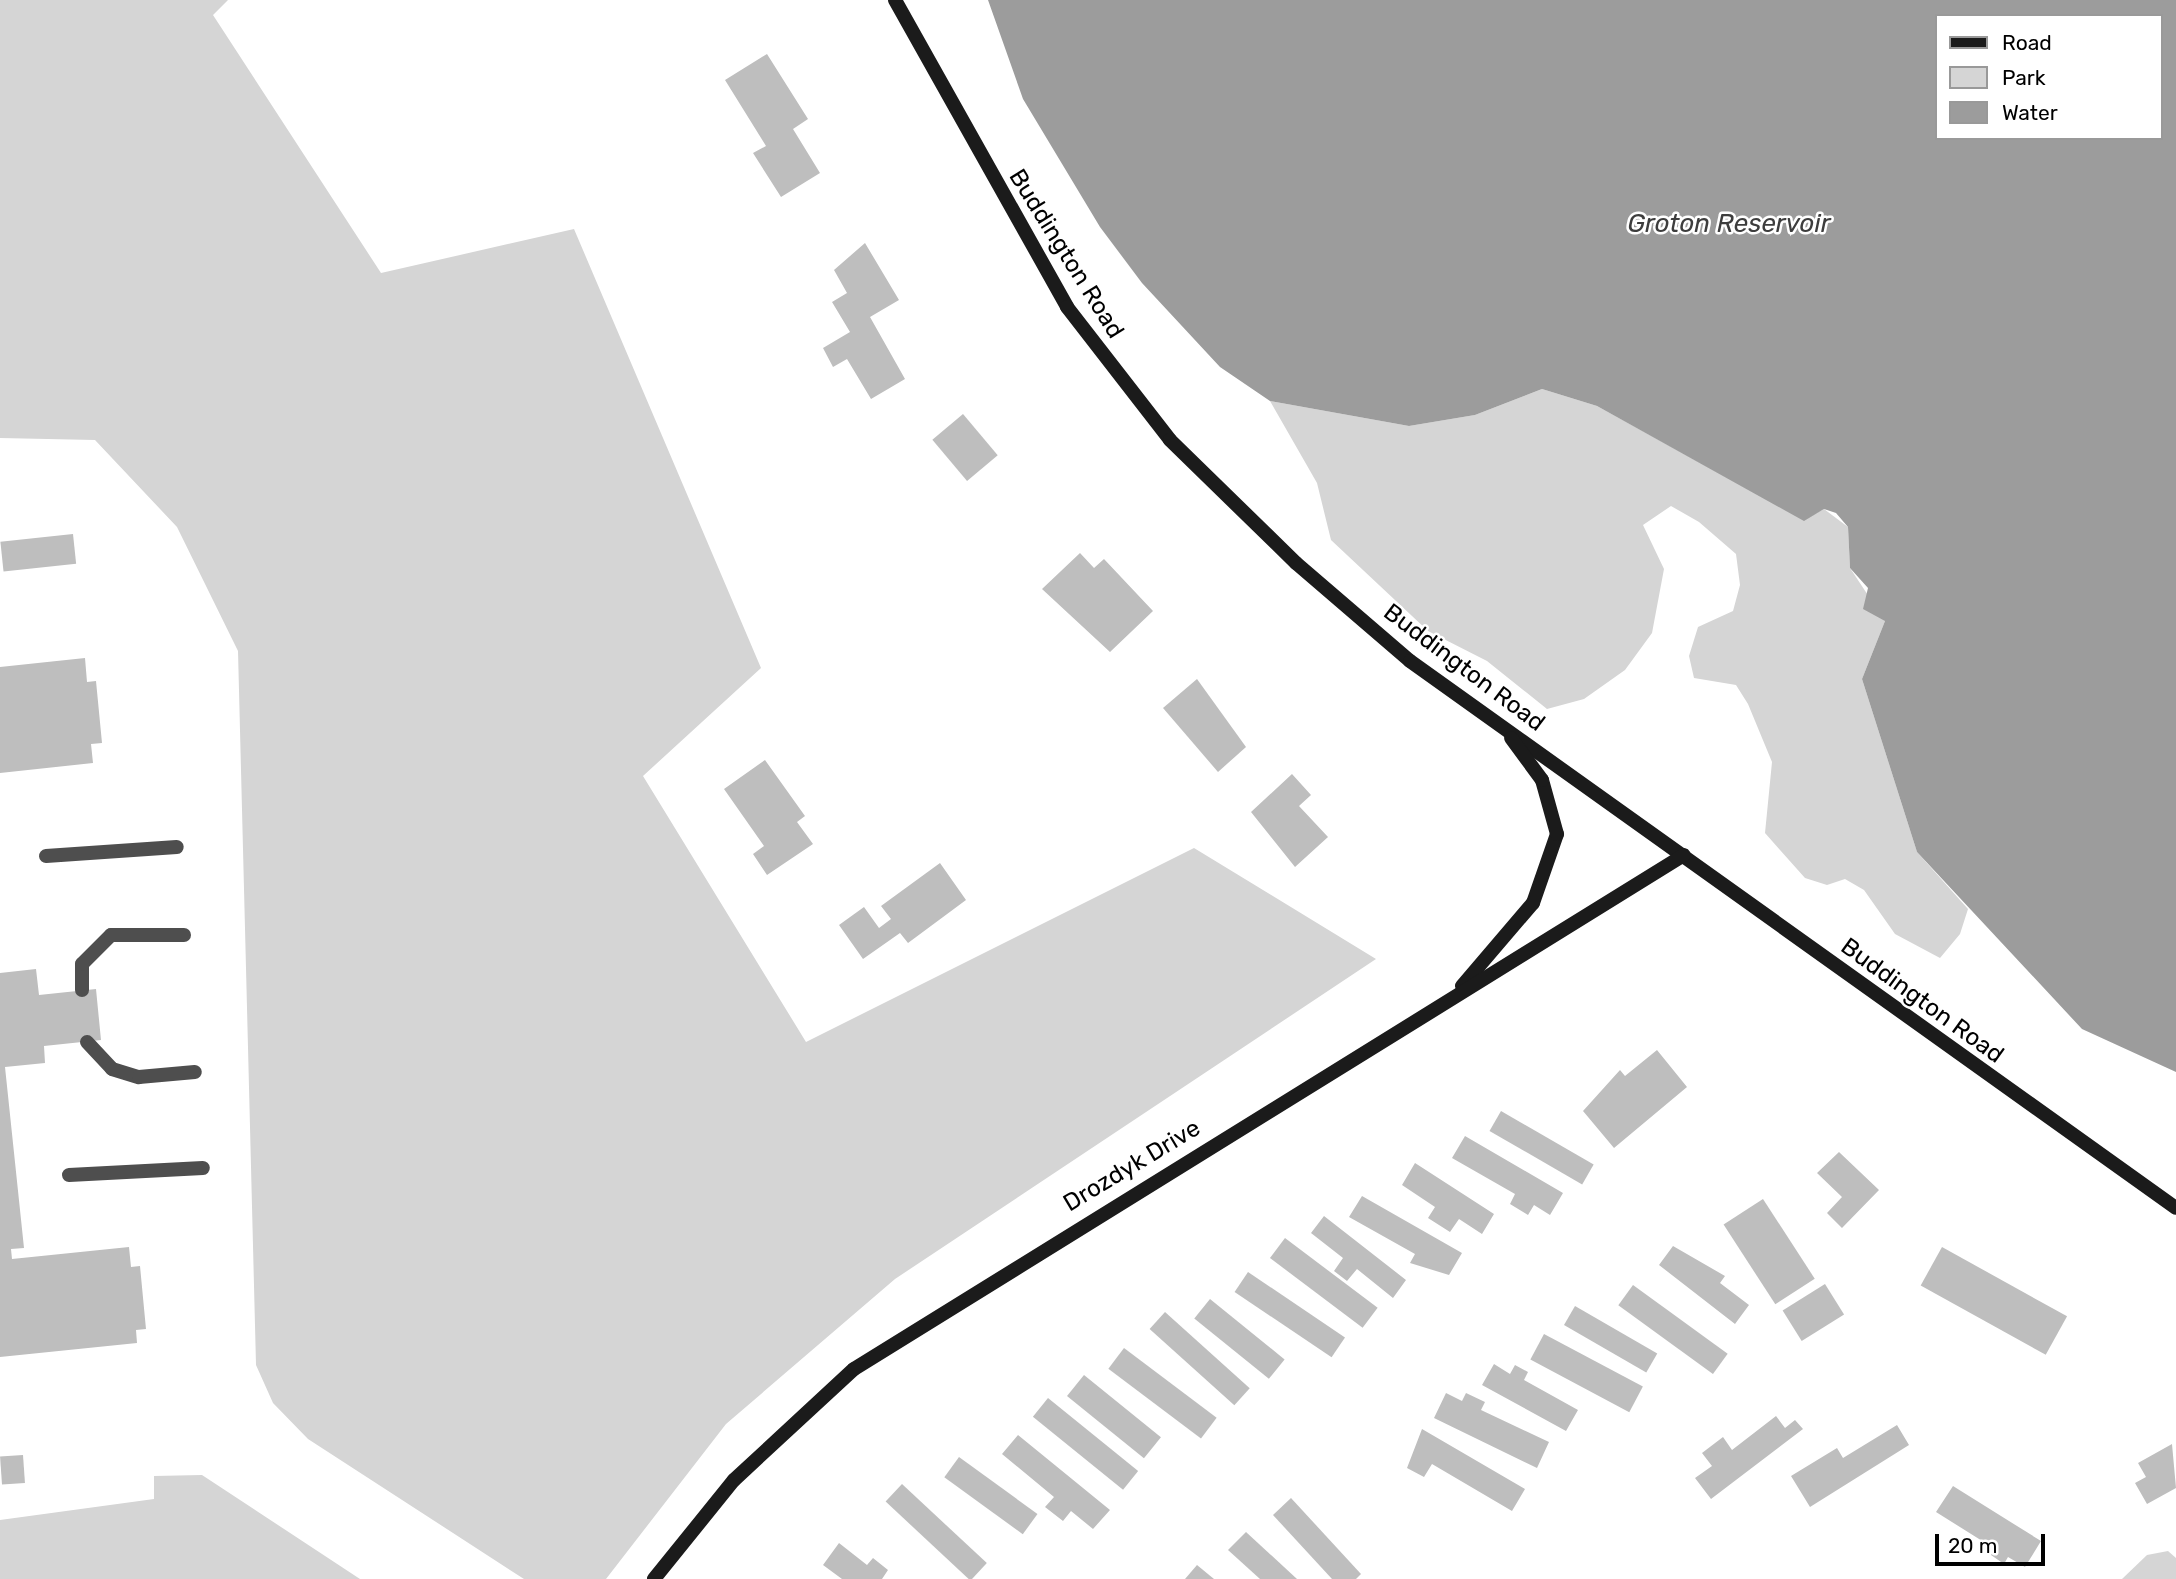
<!DOCTYPE html>
<style>
body{margin:0}
#map{position:relative;width:2176px;height:1579px;overflow:hidden;background:#fff;font-family:Rubik,sans-serif}
div>[style]{position:absolute}
.green>*{inset:0;background:#d5d5d5}
.water>*{inset:0;background:#9c9c9c}
.building>*{inset:0;background:#bebebe;transform-origin:0 0}
.lane>*{height:14px;margin:-7px;padding:0 7px;transform-origin:7px;border-radius:7px;background:#4e4e4e}
.secondary>*{height:14px;margin:-7px;padding:0 7px;transform-origin:7px;border-radius:7px;background:#1b1b1b}
span{translate:-50% -50%;white-space:nowrap;text-align:center;line-height:1.15;-webkit-text-stroke:5px #fff;paint-order:stroke}
.street-label{font-size:24px;color:#000}
.water-label{font-size:26px;color:#3d3d3d;font-style:italic}
.legend{position:absolute;left:1935px;top:14px;width:228px;height:126px;box-sizing:border-box;background:#fff;border:2px solid #999;margin:0;padding:9px 12px;list-style:none;font-size:21px;color:#000}
.legend li{display:flex;align-items:center;gap:14px;height:35px}
.legend b{width:35px;border:2px solid #999}
.scale{position:absolute;left:1935px;top:1534px;width:110px;height:32px;box-sizing:border-box;border:4px solid #000;border-top:0;padding-left:9px;font-size:21px;line-height:24px;white-space:nowrap;color:#000;-webkit-text-stroke:5px #fff;paint-order:stroke}
</style>
<div id="map">
<div class="green">
<i style="clip-path:polygon(0 0,228px 0,213px 15px,381px 273px,574px 229px,761px 668px,643px 776px,806px 1042px,1194px 848px,1376px 959px,895px 1279px,726px 1424px,606px 1579px,524px 1579px,308px 1439px,273px 1403px,256px 1365px,238px 651px,177px 527px,95px 440px,0 438px)"></i>
<i style="clip-path:polygon(1542px 389px,1597px 406px,1804px 520px,1824px 509px,1848px 527px,1850px 568px,1885px 621px,1862px 679px,1917px 852px,1968px 909px,1960px 934px,1940px 958px,1895px 934px,1864px 890px,1845px 879px,1827px 885px,1805px 878px,1765px 833px,1772px 762px,1748px 704px,1736px 685px,1694px 678px,1689px 656px,1698px 627px,1733px 611px,1740px 585px,1736px 554px,1699px 522px,1671px 506px,1643px 525px,1664px 569px,1652px 633px,1625px 670px,1584px 699px,1547px 709px,1487px 661px,1428px 631px,1331px 540px,1317px 483px,1270px 401px,1409px 426px,1475px 415px)"></i>
<i style="clip-path:polygon(202px 1475px,360px 1579px,0 1579px,0 1520px,154px 1499px,154px 1476px)"></i>
<i style="clip-path:polygon(2168px 1551px,2176px 1558px,2176px 1579px,2122px 1579px,2147px 1555px)"></i>
</div>
<div class="water">
<i style="clip-path:polygon(evenodd,988px 0,2176px 0,2176px 1072px,2082px 1029px,1917px 852px,1862px 679px,1885px 621px,1863px 609px,1868px 588px,1850px 568px,1848px 527px,1836px 513px,1824px 509px,1804px 521px,1597px 406px,1542px 389px,1475px 415px,1409px 426px,1270px 401px,1220px 367px,1142px 283px,1100px 227px,1023px 99px,988px 0,1936px 16px,2160px 16px,2160px 138px,1936px 138px,1936px 16px)"></i>
</div>
<div class="building">
<i style="clip-path:polygon(767px 54px,808px 119px,793px 129px,820px 173px,781px 197px,753px 153px,766px 146px,725px 80px)"></i>
<i style="clip-path:polygon(865px 243px,899px 300px,870px 317px,905px 379px,871px 399px,847px 359px,833px 367px,823px 348px,850px 332px,832px 302px,847px 293px,834px 270px)"></i>
<i style="left:963px;top:414px;width:54px;height:40px;rotate:50deg"></i>
<i style="left:73px;top:534px;width:30px;height:73px;rotate:84deg"></i>
<i style="clip-path:polygon(1080px 553px,1094px 568px,1104px 559px,1153px 611px,1110px 652px,1042px 589px)"></i>
<i style="clip-path:polygon(85px 658px,87px 682px,96px 681px,102px 743px,91px 744px,93px 763px,0 773px,0 667px)"></i>
<i style="clip-path:polygon(1197px 679px,1246px 747px,1218px 772px,1163px 708px)"></i>
<i style="clip-path:polygon(765px 760px,805px 816px,797px 822px,813px 844px,767px 875px,753px 854px,764px 846px,724px 789px)"></i>
<i style="clip-path:polygon(1292px 774px,1311px 795px,1299px 806px,1328px 837px,1295px 867px,1251px 812px)"></i>
<i style="clip-path:polygon(940px 863px,966px 900px,908px 943px,900px 933px,863px 959px,839px 925px,864px 907px,879px 928px,891px 919px,881px 906px)"></i>
<i style="clip-path:polygon(36px 969px,39px 995px,96px 989px,101px 1040px,44px 1046px,45px 1063px,5px 1067px,24px 1248px,11px 1249px,12px 1259px,129px 1247px,131px 1267px,140px 1266px,146px 1329px,136px 1330px,137px 1343px,0 1357px,0 973px)"></i>
<i style="clip-path:polygon(1657px 1050px,1687px 1087px,1614px 1148px,1583px 1111px,1620px 1070px,1625px 1076px)"></i>
<i style="left:1501px;top:1111px;width:107px;height:23px;rotate:30deg"></i>
<i style="clip-path:polygon(1465px 1136px,1563px 1193px,1550px 1215px,1534px 1205px,1528px 1215px,1510px 1204px,1515px 1194px,1452px 1158px)"></i>
<i style="clip-path:polygon(1839px 1152px,1879px 1190px,1842px 1228px,1827px 1213px,1842px 1197px,1817px 1173px)"></i>
<i style="clip-path:polygon(1415px 1163px,1494px 1214px,1482px 1234px,1459px 1219px,1450px 1232px,1428px 1218px,1435px 1207px,1402px 1185px)"></i>
<i style="clip-path:polygon(1362px 1196px,1462px 1253px,1449px 1275px,1410px 1263px,1415px 1254px,1349px 1217px)"></i>
<i style="left:1763px;top:1199px;width:95px;height:47px;rotate:57deg"></i>
<i style="clip-path:polygon(1324px 1216px,1406px 1280px,1393px 1298px,1357px 1269px,1347px 1281px,1334px 1271px,1343px 1258px,1311px 1233px)"></i>
<i style="left:1285px;top:1238px;width:116px;height:25px;rotate:37deg"></i>
<i style="clip-path:polygon(1673px 1246px,1725px 1276px,1720px 1283px,1749px 1305px,1735px 1324px,1659px 1265px)"></i>
<i style="left:1942px;top:1247px;width:143px;height:44px;rotate:29deg"></i>
<i style="left:1248px;top:1272px;width:117px;height:24px;rotate:34deg"></i>
<i style="left:1825px;top:1284px;width:36px;height:50px;rotate:58deg"></i>
<i style="left:1633px;top:1285px;width:117px;height:25px;rotate:36deg"></i>
<i style="left:1210px;top:1299px;width:96px;height:25px;rotate:39deg"></i>
<i style="left:1575px;top:1306px;width:95px;height:22px;rotate:30deg"></i>
<i style="left:1165px;top:1312px;width:114px;height:23px;rotate:42deg"></i>
<i style="left:1544px;top:1334px;width:112px;height:29px;rotate:28deg"></i>
<i style="left:1124px;top:1348px;width:116px;height:26px;rotate:37deg"></i>
<i style="clip-path:polygon(1494px 1364px,1510px 1374px,1515px 1365px,1528px 1372px,1524px 1380px,1578px 1410px,1566px 1431px,1482px 1385px)"></i>
<i style="left:1084px;top:1375px;width:99px;height:27px;rotate:39deg"></i>
<i style="clip-path:polygon(1446px 1393px,1462px 1401px,1466px 1393px,1485px 1402px,1481px 1410px,1549px 1442px,1537px 1468px,1434px 1418px)"></i>
<i style="left:1048px;top:1398px;width:116px;height:24px;rotate:39deg"></i>
<i style="clip-path:polygon(1776px 1416px,1785px 1428px,1795px 1420px,1803px 1429px,1711px 1499px,1695px 1478px,1712px 1466px,1702px 1453px,1723px 1437px,1732px 1450px)"></i>
<i style="clip-path:polygon(1897px 1425px,1909px 1445px,1810px 1507px,1791px 1476px,1837px 1448px,1843px 1458px)"></i>
<i style="clip-path:polygon(1422px 1429px,1525px 1489px,1512px 1511px,1432px 1464px,1424px 1477px,1407px 1468px)"></i>
<i style="clip-path:polygon(1018px 1435px,1110px 1510px,1093px 1529px,1071px 1511px,1063px 1521px,1045px 1507px,1054px 1497px,1002px 1454px)"></i>
<i style="clip-path:polygon(2172px 1444px,2176px 1488px,2147px 1504px,2135px 1483px,2146px 1477px,2138px 1463px)"></i>
<i style="left:23px;top:1455px;width:28px;height:23px;rotate:86deg"></i>
<i style="left:959px;top:1457px;width:97px;height:25px;rotate:36deg"></i>
<i style="left:902px;top:1484px;width:116px;height:24px;rotate:43deg"></i>
<i style="clip-path:polygon(1953px 1486px,2041px 1541px,2025px 1567px,2008px 1557px,2004px 1564px,1991px 1555px,1995px 1549px,1936px 1512px)"></i>
<i style="clip-path:polygon(1291px 1498px,1361px 1574px,1356px 1579px,1332px 1579px,1273px 1515px)"></i>
<i style="clip-path:polygon(1246px 1532px,1297px 1579px,1260px 1579px,1228px 1550px)"></i>
<i style="clip-path:polygon(839px 1543px,867px 1565px,873px 1558px,888px 1570px,882px 1579px,842px 1579px,823px 1565px)"></i>
<i style="clip-path:polygon(1197px 1565px,1214px 1579px,1185px 1579px)"></i>
</div>
<div class="lane">
<i style="left:46px;top:856px;width:131px;rotate:-3.9deg"></i>
<i style="left:82px;top:990px;width:26px;rotate:-90deg"></i>
<i style="left:82px;top:964px;width:41px;rotate:-45deg"></i>
<i style="left:111px;top:935px;width:73px"></i>
<i style="left:87px;top:1042px;width:37px;rotate:47deg"></i>
<i style="left:112px;top:1069px;width:28px;rotate:17deg"></i>
<i style="left:139px;top:1077px;width:56px;rotate:-5.1deg"></i>
<i style="left:69px;top:1175px;width:134px;rotate:-3deg"></i>
</div>
<div class="secondary">
<i style="left:895px;top:0;width:352px;rotate:60.7deg"></i>
<i style="left:1067px;top:307px;width:168px;rotate:52.2deg"></i>
<i style="left:1170px;top:440px;width:176px;rotate:44.3deg"></i>
<i style="left:1296px;top:563px;width:150px;rotate:40.7deg"></i>
<i style="left:1410px;top:661px;width:941px;rotate:35.53deg"></i>
<i style="left:1462px;top:986px;width:109px;rotate:-49.5deg"></i>
<i style="left:1533px;top:903px;width:73px;rotate:-70.8deg"></i>
<i style="left:1557px;top:834px;width:56px;rotate:-105.5deg"></i>
<i style="left:1542px;top:780px;width:52px;rotate:-126.4deg"></i>
<i style="left:654px;top:1579px;width:127px;rotate:-51.1deg"></i>
<i style="left:734px;top:1480px;width:163px;rotate:-42.8deg"></i>
<i style="left:854px;top:1369px;width:976px;rotate:-31.77deg"></i>
</div>
<div class="street-label">
<span style="left:1066px;top:254px;rotate:58deg">Buddington Road</span>
<span style="left:1464px;top:668px;rotate:37deg">Buddington Road</span>
<span style="left:1922px;top:1001px;rotate:36deg">Buddington Road</span>
<span style="left:1132px;top:1166px;rotate:-31deg">Drozdyk Drive</span>
</div>
<div class="water-label">
<span style="left:1729px;top:224px">Groton Reservoir</span>
</div>
<ul class="legend">
<li><b style="height:9px;background:#1b1b1b"></b>Road</li>
<li><b style="height:19px;background:#d5d5d5"></b>Park</li>
<li><b style="height:19px;background:#9c9c9c"></b>Water</li>
</ul>
<div class="scale">20 m</div>
</div>
